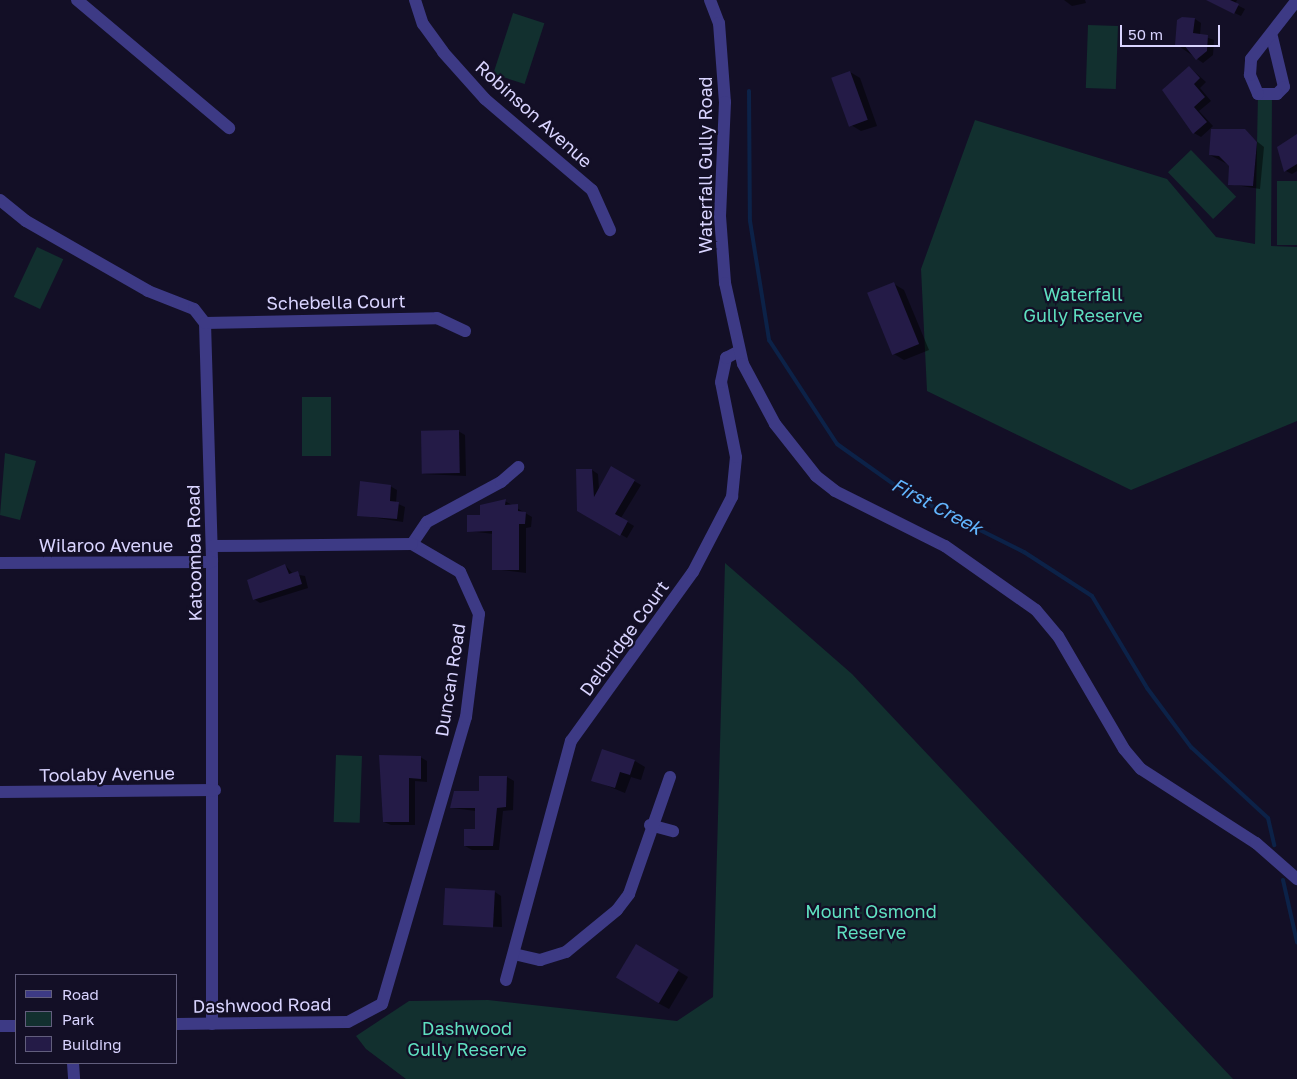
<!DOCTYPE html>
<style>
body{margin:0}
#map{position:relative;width:1297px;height:1079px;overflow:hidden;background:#130f26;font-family:"Golos Text",sans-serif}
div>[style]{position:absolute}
.green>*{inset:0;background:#12302f;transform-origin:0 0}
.shadow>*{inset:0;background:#0007}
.stream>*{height:4px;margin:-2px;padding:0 2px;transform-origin:2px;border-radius:2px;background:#0c2248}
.building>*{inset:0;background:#241b47;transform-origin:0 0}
.minor>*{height:12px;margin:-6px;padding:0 6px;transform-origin:6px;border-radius:6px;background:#3d3a85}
.tertiary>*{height:12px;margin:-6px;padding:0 6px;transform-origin:6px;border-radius:6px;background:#3d3a85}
span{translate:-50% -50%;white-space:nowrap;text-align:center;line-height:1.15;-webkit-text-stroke:4.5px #130f26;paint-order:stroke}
.street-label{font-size:18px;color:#d9d4ff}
.park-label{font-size:18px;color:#5fe0c0}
.water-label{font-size:19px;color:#62b6ff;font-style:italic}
.legend{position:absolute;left:15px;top:974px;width:162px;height:90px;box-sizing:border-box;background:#130f26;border:1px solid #625e7d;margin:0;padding:6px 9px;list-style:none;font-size:15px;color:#d9d4ff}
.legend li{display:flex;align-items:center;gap:10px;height:25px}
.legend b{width:25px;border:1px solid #625e7d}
.scale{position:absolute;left:1120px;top:25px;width:100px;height:22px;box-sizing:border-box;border:2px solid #d9d4ff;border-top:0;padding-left:6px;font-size:15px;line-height:18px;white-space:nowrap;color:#d9d4ff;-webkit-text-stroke:4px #130f26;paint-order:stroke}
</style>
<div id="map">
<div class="green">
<i style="left:513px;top:13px;width:33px;height:64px;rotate:18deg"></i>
<i style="left:1088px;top:25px;width:30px;height:63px;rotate:2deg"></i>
<i style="clip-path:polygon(1258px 94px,1272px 94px,1271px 246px,1297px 247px,1297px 421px,1131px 490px,927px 391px,921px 269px,975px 120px,1167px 179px,1216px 237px,1255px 244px)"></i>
<i style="left:1191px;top:150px;width:65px;height:32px;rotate:46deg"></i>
<i style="left:1277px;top:181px;width:20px;height:64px"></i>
<i style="left:37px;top:247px;width:29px;height:55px;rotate:25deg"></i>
<i style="left:302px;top:397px;width:29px;height:59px"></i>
<i style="clip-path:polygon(5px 453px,36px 461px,20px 520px,0 515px)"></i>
<i style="clip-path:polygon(725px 563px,852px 674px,1233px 1079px,406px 1079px,366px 1049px,356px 1036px,409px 1001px,488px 1000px,677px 1021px,713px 997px)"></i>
<i style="left:336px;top:755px;width:26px;height:67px;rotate:2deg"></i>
</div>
<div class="shadow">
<i style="clip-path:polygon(1064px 0,1085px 0,1086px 3px,1072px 6px)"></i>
<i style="clip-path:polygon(1207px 0,1237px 0,1235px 4px,1245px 9px,1241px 16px)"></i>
<i style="clip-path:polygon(1195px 19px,1201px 23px,1200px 35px,1214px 40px,1213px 55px,1203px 63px,1176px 44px)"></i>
<i style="clip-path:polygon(1189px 67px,1206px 82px,1200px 88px,1211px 101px,1199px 111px,1213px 126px,1201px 137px,1194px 133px)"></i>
<i style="clip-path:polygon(850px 72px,860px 78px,877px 126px,861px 131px,851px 125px)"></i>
<i style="clip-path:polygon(1244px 131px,1264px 147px,1260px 189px,1229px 184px,1231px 166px,1210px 155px)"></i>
<i style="clip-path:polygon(1297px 135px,1297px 171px,1292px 174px,1286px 171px)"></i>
<i style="clip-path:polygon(894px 284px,904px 290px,929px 350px,904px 360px,894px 354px)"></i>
<i style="clip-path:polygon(458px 431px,465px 435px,466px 476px,423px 474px)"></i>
<i style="clip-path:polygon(612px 468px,641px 485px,621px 518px,634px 526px,627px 538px,579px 510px,592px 470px,598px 474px,599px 489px)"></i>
<i style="clip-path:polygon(390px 486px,397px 490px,396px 503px,405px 507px,403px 522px,358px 515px)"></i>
<i style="clip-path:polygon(505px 501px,532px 517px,531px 527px,526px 528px,526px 573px,494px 569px,494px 534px,468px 531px)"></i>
<i style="clip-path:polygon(285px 565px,293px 574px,305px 576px,308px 588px,260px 603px,254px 599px)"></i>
<i style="clip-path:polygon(420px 757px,427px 761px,427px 782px,415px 781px,415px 825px,391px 825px,384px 822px)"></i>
<i style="clip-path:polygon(635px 761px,645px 767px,641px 780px,631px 777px,625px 793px,593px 780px)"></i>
<i style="clip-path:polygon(507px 777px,514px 781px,513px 810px,503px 811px,499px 850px,472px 850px,465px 846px,476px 831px,476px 811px,452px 808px)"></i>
<i style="clip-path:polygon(495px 892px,501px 896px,502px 927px,447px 924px)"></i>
<i style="clip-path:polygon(647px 952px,688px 977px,669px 1009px,658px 1003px)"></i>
</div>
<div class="stream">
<i style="left:749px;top:91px;width:130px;rotate:89.6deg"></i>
<i style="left:750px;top:221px;width:121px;rotate:80.9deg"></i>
<i style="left:769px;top:340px;width:124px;rotate:56.8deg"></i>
<i style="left:837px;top:444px;width:85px;rotate:35.4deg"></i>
<i style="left:906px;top:493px;width:132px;rotate:26.6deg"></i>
<i style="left:1024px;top:552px;width:81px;rotate:32.9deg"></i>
<i style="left:1092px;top:596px;width:107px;rotate:59.1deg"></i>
<i style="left:1147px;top:688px;width:74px;rotate:53.3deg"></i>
<i style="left:1191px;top:747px;width:105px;rotate:42.7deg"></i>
<i style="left:1268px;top:818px;width:28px;rotate:77deg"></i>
<i style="left:1283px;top:880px;width:64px;rotate:77.3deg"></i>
</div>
<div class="building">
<i style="clip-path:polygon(1206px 0,1230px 0,1239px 4px,1234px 14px)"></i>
<i style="clip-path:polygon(1182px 17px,1195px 18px,1193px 33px,1208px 35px,1207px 51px,1196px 60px,1184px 45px,1175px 45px,1177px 20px)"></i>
<i style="clip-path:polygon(1189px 66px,1200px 78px,1194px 84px,1205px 97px,1194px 107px,1207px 122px,1193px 134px,1162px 90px)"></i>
<i style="left:850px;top:71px;width:52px;height:20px;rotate:70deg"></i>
<i style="clip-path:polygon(1211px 129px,1245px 129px,1257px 142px,1253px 186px,1228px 185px,1229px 166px,1219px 156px,1209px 155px)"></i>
<i style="clip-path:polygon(1297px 134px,1297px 164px,1284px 172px,1277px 147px)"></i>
<i style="left:894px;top:282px;width:67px;height:29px;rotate:68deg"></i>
<i style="left:459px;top:430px;width:43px;height:38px;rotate:89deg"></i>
<i style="clip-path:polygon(611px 466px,635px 480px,615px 514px,628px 521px,620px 536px,577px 511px,576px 469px,592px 469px,594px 497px)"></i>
<i style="clip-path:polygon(360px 481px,391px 485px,390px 501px,399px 502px,397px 519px,357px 516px)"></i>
<i style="clip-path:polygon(506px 499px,505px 505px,518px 504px,518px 511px,526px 512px,525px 524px,519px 524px,519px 570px,492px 570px,492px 531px,467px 532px,467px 515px,480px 515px,480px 505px)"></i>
<i style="clip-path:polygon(285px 564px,289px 574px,298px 571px,302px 584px,253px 600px,247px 580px)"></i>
<i style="clip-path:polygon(602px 749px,635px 760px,630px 775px,620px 772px,615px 788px,591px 781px)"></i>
<i style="clip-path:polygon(379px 755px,421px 756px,421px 779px,409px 778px,409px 822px,383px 822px)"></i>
<i style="clip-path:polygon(479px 776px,507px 776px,506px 807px,497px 808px,493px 846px,464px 846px,464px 829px,475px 829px,475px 808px,450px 808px,454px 791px,479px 791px)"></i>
<i style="left:445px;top:888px;width:50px;height:37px;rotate:3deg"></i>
<i style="left:636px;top:944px;width:50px;height:39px;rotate:31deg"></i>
</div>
<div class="minor">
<i style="left:77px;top:0;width:199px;rotate:40.1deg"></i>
<i style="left:415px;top:0;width:25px;rotate:72deg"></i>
<i style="left:423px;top:24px;width:34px;rotate:54deg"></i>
<i style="left:443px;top:52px;width:63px;rotate:48.2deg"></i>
<i style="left:485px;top:99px;width:140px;rotate:40.4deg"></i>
<i style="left:592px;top:190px;width:44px;rotate:65.8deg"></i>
<i style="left:1272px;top:37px;width:51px;rotate:76.5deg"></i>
<i style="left:1284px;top:87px;width:10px;rotate:135deg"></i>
<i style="left:1277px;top:94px;width:19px;rotate:180deg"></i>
<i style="left:1258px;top:94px;width:21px;rotate:-113deg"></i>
<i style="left:1250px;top:75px;width:16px;rotate:-86deg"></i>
<i style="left:1251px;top:59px;width:75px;rotate:-52.1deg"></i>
<i style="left:0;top:200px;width:33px;rotate:39deg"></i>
<i style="left:26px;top:221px;width:141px;rotate:29.8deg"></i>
<i style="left:148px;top:291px;width:49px;rotate:21.4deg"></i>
<i style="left:194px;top:309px;width:18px;rotate:52deg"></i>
<i style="left:205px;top:323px;width:239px;rotate:88.3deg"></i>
<i style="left:212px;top:562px;width:462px;rotate:90deg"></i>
<i style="left:205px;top:323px;width:232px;rotate:-1.2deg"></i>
<i style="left:437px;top:318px;width:31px;rotate:25deg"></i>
<i style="left:412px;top:544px;width:27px;rotate:-56deg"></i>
<i style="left:427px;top:522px;width:84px;rotate:-28.4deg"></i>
<i style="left:501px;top:482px;width:23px;rotate:-41deg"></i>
<i style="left:0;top:563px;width:212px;rotate:-0.3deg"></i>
<i style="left:0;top:792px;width:215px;rotate:-0.5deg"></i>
<i style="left:650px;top:825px;width:24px;rotate:15deg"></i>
<i style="left:514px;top:954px;width:27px;rotate:13deg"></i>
<i style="left:540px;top:960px;width:27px;rotate:-17deg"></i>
<i style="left:566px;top:952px;width:66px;rotate:-39.5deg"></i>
<i style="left:617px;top:910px;width:20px;rotate:-53deg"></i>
<i style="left:629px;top:894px;width:124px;rotate:-70.7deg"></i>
<i style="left:506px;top:980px;width:248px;rotate:-74.8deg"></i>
<i style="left:571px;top:741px;width:208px;rotate:-54.2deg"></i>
<i style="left:693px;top:572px;width:85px;rotate:-62.5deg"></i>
<i style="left:732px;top:497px;width:40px;rotate:-84.3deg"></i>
<i style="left:736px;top:457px;width:76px;rotate:-101.3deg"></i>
<i style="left:721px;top:382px;width:25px;rotate:-78deg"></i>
<i style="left:726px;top:358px;width:15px;rotate:-28deg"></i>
<i style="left:176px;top:1024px;width:172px;rotate:-0.7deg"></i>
<i style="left:348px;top:1022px;width:38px;rotate:-28deg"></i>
<i style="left:382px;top:1004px;width:299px;rotate:-73.7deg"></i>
<i style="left:466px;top:717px;width:104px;rotate:-82.8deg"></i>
<i style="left:479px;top:614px;width:46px;rotate:-114.3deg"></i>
<i style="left:460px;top:572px;width:56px;rotate:-149.7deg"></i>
<i style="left:412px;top:544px;width:200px;rotate:179.4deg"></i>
<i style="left:0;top:1026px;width:16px"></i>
<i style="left:73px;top:1063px;width:16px;rotate:86deg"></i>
</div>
<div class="tertiary">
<i style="left:710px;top:0;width:25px;rotate:69deg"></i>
<i style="left:719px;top:23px;width:79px;rotate:85.7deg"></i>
<i style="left:725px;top:102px;width:114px;rotate:92.5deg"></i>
<i style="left:720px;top:216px;width:67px;rotate:85.7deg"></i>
<i style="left:725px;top:283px;width:83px;rotate:77.5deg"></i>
<i style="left:743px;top:364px;width:68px;rotate:61.9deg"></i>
<i style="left:775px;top:424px;width:66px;rotate:51.7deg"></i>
<i style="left:816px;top:476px;width:24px;rotate:38deg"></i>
<i style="left:835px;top:491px;width:123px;rotate:26.6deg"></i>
<i style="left:945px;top:546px;width:111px;rotate:35.1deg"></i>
<i style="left:1036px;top:610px;width:34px;rotate:50deg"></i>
<i style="left:1058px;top:636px;width:131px;rotate:59.7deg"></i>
<i style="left:1124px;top:749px;width:26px;rotate:50deg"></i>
<i style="left:1141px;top:769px;width:137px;rotate:32.8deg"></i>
<i style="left:1256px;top:843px;width:55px;rotate:41.3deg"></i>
</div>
<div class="street-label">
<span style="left:534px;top:114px;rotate:42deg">Robinson Avenue</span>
<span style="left:705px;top:165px;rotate:-90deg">Waterfall Gully Road</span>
<span style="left:336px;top:302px;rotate:-1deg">Schebella Court</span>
<span style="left:106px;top:545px">Wilaroo Avenue</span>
<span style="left:194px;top:553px;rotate:-91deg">Katoomba Road</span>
<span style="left:624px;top:638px;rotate:-54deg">Delbridge Court</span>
<span style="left:450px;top:680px;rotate:-81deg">Duncan Road</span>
<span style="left:107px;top:774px;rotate:-1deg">Toolaby Avenue</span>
<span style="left:262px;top:1005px;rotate:-1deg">Dashwood Road</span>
</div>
<div class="park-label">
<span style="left:1083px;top:305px">Waterfall<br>Gully Reserve</span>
<span style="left:871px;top:922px">Mount Osmond<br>Reserve</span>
<span style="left:467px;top:1039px">Dashwood<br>Gully Reserve</span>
</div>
<div class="water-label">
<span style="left:937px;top:506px;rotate:28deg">First Creek</span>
</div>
<ul class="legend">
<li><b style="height:6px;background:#3d3a85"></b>Road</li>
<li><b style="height:14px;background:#12302f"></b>Park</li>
<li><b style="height:14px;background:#241b47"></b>Building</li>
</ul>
<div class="scale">50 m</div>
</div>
